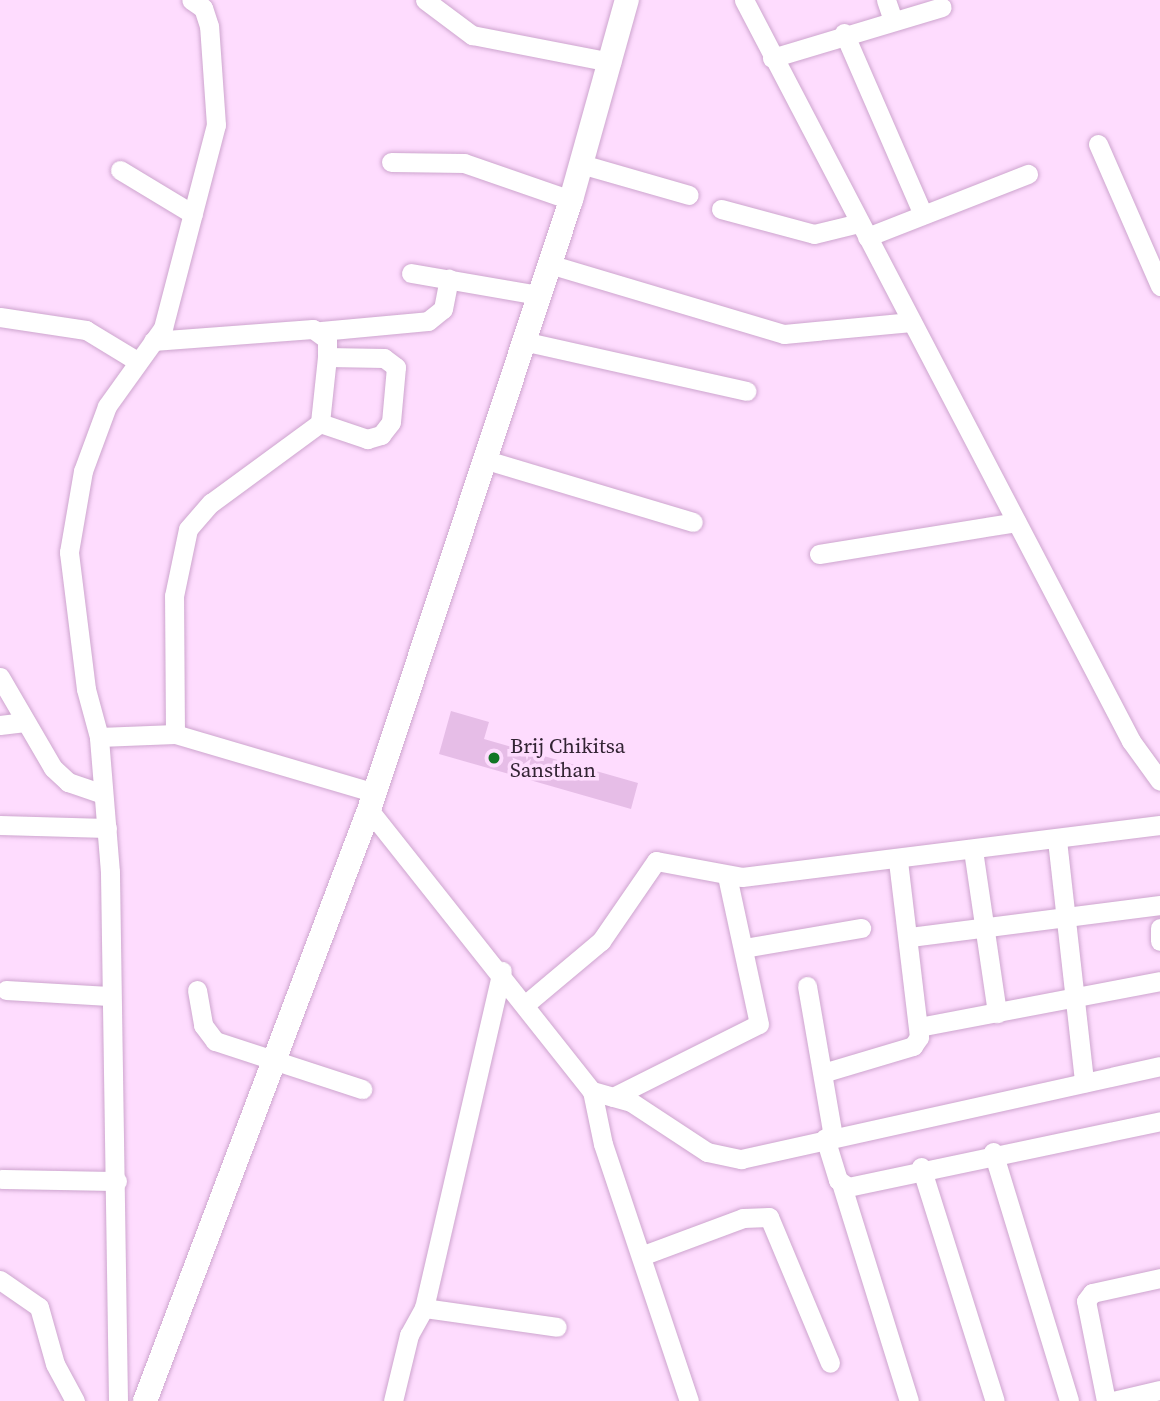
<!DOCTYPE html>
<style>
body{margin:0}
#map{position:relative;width:1160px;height:1401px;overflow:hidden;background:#fedcfe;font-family:"Source Serif 4",serif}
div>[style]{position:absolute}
.building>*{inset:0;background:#e6bde7}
.roads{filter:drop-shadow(0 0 2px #cda5ce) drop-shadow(0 0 2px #cda5ce)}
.minor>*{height:19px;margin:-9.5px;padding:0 9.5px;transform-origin:9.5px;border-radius:9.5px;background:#fff}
.tertiary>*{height:24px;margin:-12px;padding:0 12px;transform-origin:12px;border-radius:12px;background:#fff}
.dots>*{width:19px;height:19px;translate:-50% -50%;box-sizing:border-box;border:4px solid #fedcfe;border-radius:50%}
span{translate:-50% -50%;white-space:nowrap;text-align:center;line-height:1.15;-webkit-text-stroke:7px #fedcfe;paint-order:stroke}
.poi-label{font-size:21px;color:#332434}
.left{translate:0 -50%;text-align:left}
</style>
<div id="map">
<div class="building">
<i style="clip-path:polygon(451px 711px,489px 722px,484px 739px,638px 783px,631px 809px,439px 754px)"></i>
</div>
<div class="roads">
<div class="minor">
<i style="left:425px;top:0;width:59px;rotate:36.7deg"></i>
<i style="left:472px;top:35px;width:142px;rotate:11deg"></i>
<i style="left:744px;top:0;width:836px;rotate:62.42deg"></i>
<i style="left:1131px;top:741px;width:49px;rotate:54.1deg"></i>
<i style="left:886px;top:0;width:21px;rotate:71deg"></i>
<i style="left:844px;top:33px;width:198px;rotate:66.5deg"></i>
<i style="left:772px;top:58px;width:177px;rotate:-16.7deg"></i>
<i style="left:1098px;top:144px;width:155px;rotate:66.4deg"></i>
<i style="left:391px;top:162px;width:73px;rotate:0.8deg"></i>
<i style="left:464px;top:163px;width:113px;rotate:19.1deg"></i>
<i style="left:581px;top:164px;width:112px;rotate:16deg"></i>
<i style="left:120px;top:170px;width:85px;rotate:31.1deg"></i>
<i style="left:721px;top:209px;width:96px;rotate:15deg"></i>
<i style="left:814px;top:234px;width:46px;rotate:-13.7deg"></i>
<i style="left:867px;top:237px;width:173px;rotate:-21.4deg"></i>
<i style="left:549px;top:264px;width:245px;rotate:16.6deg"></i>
<i style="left:784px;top:334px;width:128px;rotate:-5.4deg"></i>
<i style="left:411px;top:273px;width:130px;rotate:9.8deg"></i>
<i style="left:0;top:317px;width:87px;rotate:8.6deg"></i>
<i style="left:86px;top:330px;width:60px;rotate:31.3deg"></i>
<i style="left:321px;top:331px;width:107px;rotate:-5.3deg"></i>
<i style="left:428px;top:321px;width:19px;rotate:-39deg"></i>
<i style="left:443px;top:309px;width:31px;rotate:-79deg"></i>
<i style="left:153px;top:341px;width:160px;rotate:-4.3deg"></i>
<i style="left:313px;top:329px;width:17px;rotate:36deg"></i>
<i style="left:327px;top:339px;width:18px;rotate:90deg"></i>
<i style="left:523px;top:341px;width:229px;rotate:12.6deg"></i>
<i style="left:483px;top:459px;width:219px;rotate:16.7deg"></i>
<i style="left:819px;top:554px;width:200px;rotate:-9.2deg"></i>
<i style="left:0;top:677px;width:105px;rotate:59.8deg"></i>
<i style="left:53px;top:768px;width:21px;rotate:43deg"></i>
<i style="left:68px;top:782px;width:37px;rotate:19deg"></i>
<i style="left:0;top:725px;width:25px;rotate:-7deg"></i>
<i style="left:175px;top:734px;width:209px;rotate:16.4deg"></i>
<i style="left:99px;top:737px;width:76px;rotate:-2.3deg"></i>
<i style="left:175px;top:734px;width:138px;rotate:-90.4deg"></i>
<i style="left:174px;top:596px;width:68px;rotate:-78.2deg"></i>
<i style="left:188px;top:529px;width:35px;rotate:-49deg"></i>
<i style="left:211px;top:503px;width:135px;rotate:-36.3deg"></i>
<i style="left:320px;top:423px;width:50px;rotate:18.8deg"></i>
<i style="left:367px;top:439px;width:15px;rotate:-16deg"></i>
<i style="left:381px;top:435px;width:16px;rotate:-52deg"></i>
<i style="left:391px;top:422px;width:55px;rotate:-84.8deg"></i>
<i style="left:396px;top:367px;width:15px;rotate:-143deg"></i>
<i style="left:384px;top:358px;width:57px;rotate:-179deg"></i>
<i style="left:327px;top:357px;width:66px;rotate:96.1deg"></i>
<i style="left:369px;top:810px;width:359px;rotate:51.6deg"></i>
<i style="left:592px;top:1091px;width:54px;rotate:78.3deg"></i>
<i style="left:603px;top:1144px;width:271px;rotate:71.5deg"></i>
<i style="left:0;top:825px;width:107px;rotate:1.6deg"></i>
<i style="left:1057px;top:840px;width:244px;rotate:83.6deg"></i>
<i style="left:973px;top:850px;width:165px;rotate:81.6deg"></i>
<i style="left:1160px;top:928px;width:13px;rotate:90deg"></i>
<i style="left:910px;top:937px;width:252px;rotate:-7.3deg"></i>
<i style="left:744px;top:948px;width:119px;rotate:-9.7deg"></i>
<i style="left:807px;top:986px;width:153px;rotate:80.2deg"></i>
<i style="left:6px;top:990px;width:103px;rotate:3.3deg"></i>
<i style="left:197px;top:990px;width:36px;rotate:80deg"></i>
<i style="left:203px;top:1025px;width:20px;rotate:53deg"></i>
<i style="left:215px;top:1041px;width:155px;rotate:18.1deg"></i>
<i style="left:527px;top:1003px;width:97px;rotate:-40deg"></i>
<i style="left:601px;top:941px;width:97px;rotate:-55.5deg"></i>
<i style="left:656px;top:861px;width:87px;rotate:10.5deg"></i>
<i style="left:742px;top:877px;width:421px;rotate:-7.1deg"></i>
<i style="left:919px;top:1027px;width:245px;rotate:-10.8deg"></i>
<i style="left:826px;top:1072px;width:91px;rotate:-16.6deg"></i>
<i style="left:913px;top:1046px;width:11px;rotate:-56deg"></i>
<i style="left:919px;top:1037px;width:178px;rotate:-96.8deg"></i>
<i style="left:592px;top:1091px;width:41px;rotate:15.8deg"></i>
<i style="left:631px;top:1102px;width:91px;rotate:33.3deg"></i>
<i style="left:707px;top:1152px;width:35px;rotate:12deg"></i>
<i style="left:741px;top:1159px;width:429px;rotate:-12.5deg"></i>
<i style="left:613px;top:1097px;width:163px;rotate:-26.6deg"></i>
<i style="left:759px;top:1024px;width:151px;rotate:-102.2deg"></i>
<i style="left:825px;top:1138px;width:44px;rotate:72.8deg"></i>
<i style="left:838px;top:1180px;width:12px;rotate:35deg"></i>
<i style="left:848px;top:1187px;width:319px;rotate:-11.9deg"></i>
<i style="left:993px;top:1152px;width:260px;rotate:73deg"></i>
<i style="left:921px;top:1167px;width:245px;rotate:72.5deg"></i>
<i style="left:1px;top:1179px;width:116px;rotate:1deg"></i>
<i style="left:842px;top:1186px;width:225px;rotate:72.7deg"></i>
<i style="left:641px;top:1256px;width:109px;rotate:-20.4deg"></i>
<i style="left:743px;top:1218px;width:26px;rotate:-2deg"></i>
<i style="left:769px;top:1217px;width:158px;rotate:67.3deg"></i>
<i style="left:0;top:1280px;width:47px;rotate:34.7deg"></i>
<i style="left:39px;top:1307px;width:59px;rotate:74.3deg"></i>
<i style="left:55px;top:1364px;width:42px;rotate:61.6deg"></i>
<i style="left:424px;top:1308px;width:134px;rotate:8.1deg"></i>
<i style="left:118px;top:1401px;width:529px;rotate:-90.87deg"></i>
<i style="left:110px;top:872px;width:135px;rotate:-94.7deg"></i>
<i style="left:99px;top:737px;width:50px;rotate:-105.2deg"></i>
<i style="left:86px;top:689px;width:138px;rotate:-97.1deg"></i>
<i style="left:69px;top:552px;width:82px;rotate:-80.2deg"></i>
<i style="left:83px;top:471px;width:69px;rotate:-69.7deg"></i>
<i style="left:107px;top:406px;width:96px;rotate:-54.3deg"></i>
<i style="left:163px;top:328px;width:210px;rotate:-75.4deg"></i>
<i style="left:216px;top:125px;width:99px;rotate:-94deg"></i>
<i style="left:209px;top:26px;width:19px;rotate:-108deg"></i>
<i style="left:203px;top:8px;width:14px;rotate:-146deg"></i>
<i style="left:393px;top:1401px;width:68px;rotate:-76.4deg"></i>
<i style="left:409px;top:1335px;width:31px;rotate:-61deg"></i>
<i style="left:424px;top:1308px;width:346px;rotate:-77deg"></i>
<i style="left:1106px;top:1401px;width:102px;rotate:-101.3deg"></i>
<i style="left:1086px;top:1301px;width:10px;rotate:-53deg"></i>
<i style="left:1092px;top:1293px;width:70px;rotate:-12.4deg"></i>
<i style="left:1113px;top:1401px;width:48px;rotate:-13.2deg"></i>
</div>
<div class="tertiary">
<i style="left:145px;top:1401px;width:632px;rotate:-69.24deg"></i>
<i style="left:369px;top:810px;width:643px;rotate:-71.68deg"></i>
<i style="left:571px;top:200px;width:208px;rotate:-74.4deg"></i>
</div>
</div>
<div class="dots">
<i style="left:494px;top:758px;background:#127526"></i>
</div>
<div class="poi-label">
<span class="left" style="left:510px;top:758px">Brij Chikitsa<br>Sansthan</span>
</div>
</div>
